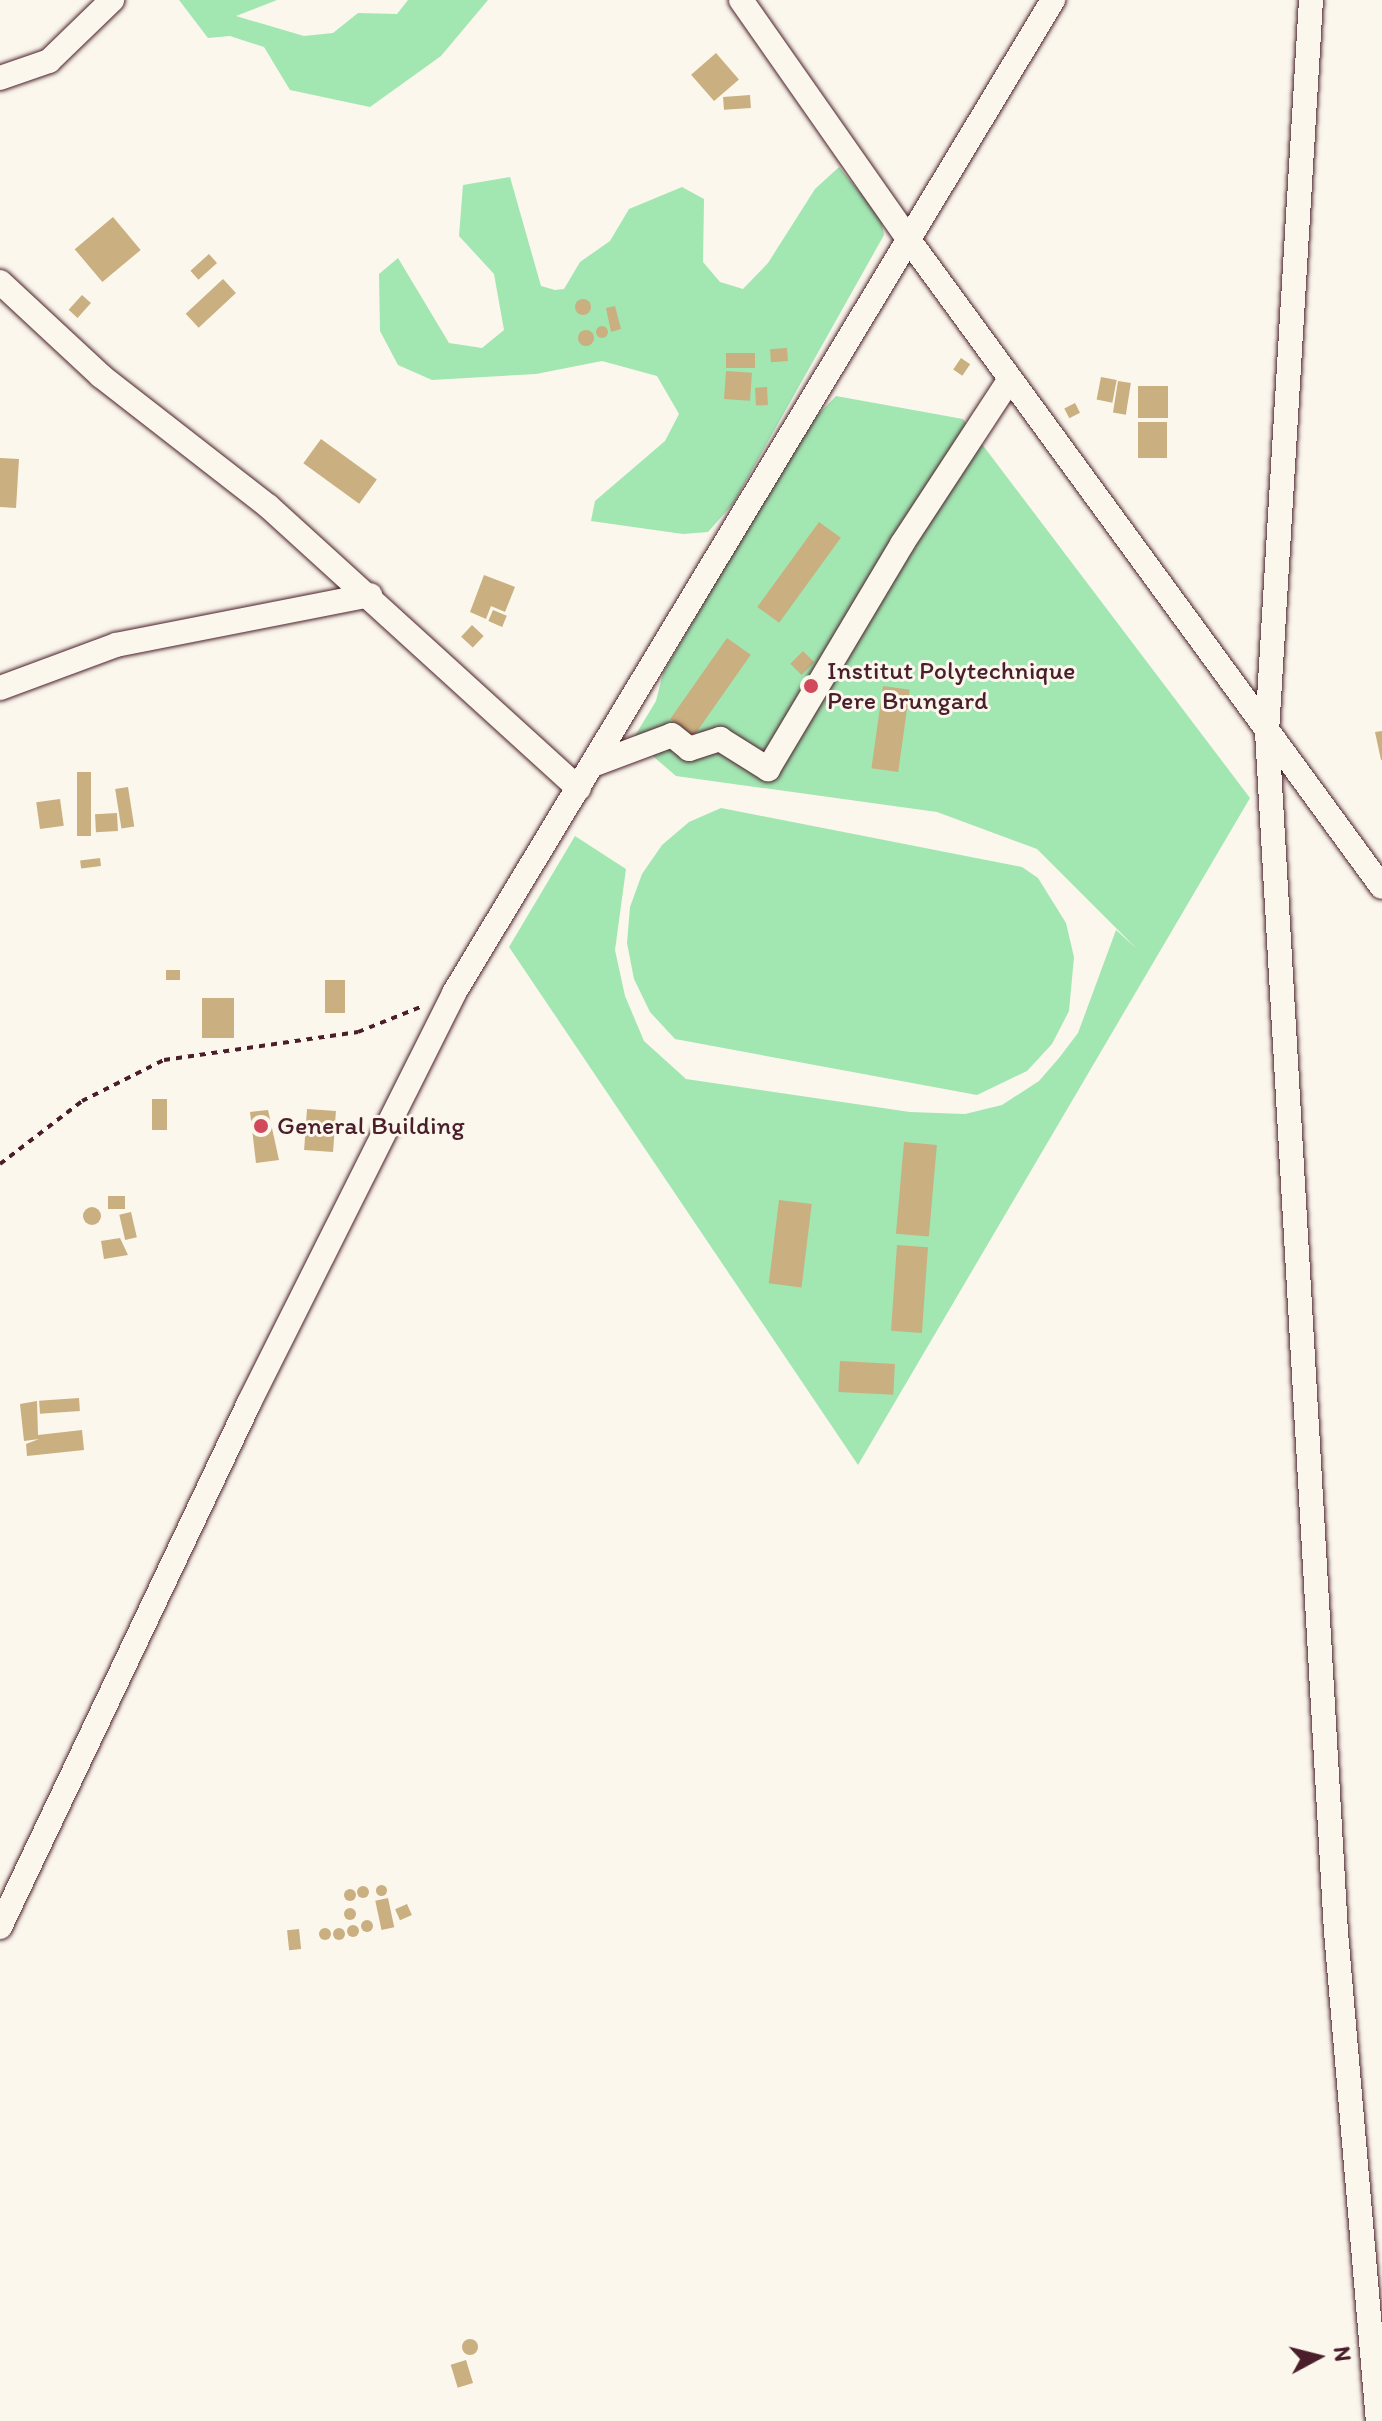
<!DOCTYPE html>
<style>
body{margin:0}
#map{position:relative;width:1382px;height:2421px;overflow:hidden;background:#fbf7ec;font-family:Itim,sans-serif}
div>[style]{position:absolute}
.green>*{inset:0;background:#a2e6b2}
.building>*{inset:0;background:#caaf80;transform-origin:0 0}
.round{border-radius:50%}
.path>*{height:4px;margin-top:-2px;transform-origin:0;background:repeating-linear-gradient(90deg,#4a1f2b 0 6px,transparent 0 12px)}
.roads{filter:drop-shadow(0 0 2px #4a1f2b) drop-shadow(0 0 2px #4a1f2b)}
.minor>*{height:24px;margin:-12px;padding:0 12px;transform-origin:12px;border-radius:12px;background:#fbf7ec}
.dots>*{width:22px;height:22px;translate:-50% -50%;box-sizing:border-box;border:4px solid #fbf7ec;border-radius:50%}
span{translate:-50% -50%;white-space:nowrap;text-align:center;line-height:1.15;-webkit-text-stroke:6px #fbf7ec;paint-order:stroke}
.poi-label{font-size:26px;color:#4a1f2b}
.left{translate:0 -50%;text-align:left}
.north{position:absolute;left:1278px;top:2317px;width:80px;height:80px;-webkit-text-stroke:6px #fbf7ec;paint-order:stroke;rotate:83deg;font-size:22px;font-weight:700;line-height:32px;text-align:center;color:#4a1f2b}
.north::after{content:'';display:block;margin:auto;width:28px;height:36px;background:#4a1f2b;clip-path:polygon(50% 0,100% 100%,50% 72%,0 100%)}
</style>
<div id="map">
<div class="green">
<i style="clip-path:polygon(179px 0,277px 0,236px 16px,304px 36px,333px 33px,358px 13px,397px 14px,408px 0,488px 0,441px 56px,370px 107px,290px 90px,264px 47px,230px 36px,208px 38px)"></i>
<i style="clip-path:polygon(839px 167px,881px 218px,884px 235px,733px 504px,708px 532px,683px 534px,591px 521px,595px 501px,665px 441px,679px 414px,657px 376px,602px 361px,536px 374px,432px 380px,398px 365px,380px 331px,379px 274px,398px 258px,449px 343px,482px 348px,504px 330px,494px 274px,459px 236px,463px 185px,510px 177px,541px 286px,555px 290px,564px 289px,580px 262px,610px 241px,629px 209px,682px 187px,704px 199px,703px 262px,720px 282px,743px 289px,768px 263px,815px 189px)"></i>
<i style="clip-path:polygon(836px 396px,963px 419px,1250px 798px,858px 1465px,509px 947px,575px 836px,626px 869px,615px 950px,625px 996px,644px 1041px,686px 1079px,910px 1112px,965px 1114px,1002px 1105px,1039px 1081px,1059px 1058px,1078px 1033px,1116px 930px,1137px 949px,1037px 849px,937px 812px,676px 776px,633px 739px,656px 701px,663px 673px,806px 427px)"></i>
<i style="clip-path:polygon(721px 808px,1022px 867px,1038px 878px,1066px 923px,1074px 957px,1069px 1011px,1052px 1044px,1027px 1071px,977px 1095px,675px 1039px,650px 1012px,634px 979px,627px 943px,630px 907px,642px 874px,662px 845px,689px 822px)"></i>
</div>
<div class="building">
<i style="left:716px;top:53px;width:35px;height:33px;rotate:49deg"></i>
<i style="left:750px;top:95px;width:13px;height:27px;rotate:86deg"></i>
<i style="left:113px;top:217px;width:43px;height:50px;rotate:50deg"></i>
<i style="left:209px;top:254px;width:12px;height:25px;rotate:48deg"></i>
<i style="left:223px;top:279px;width:19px;height:51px;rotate:47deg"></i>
<i style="left:82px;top:295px;width:12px;height:20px;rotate:42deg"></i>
<i class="round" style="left:575px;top:299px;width:16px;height:16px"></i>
<i style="clip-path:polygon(615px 306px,621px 329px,611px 332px,606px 308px)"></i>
<i class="round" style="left:596px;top:326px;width:12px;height:12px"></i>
<i class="round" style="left:578px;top:330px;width:16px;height:16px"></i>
<i style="left:787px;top:348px;width:13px;height:17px;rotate:86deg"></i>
<i style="left:726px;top:353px;width:29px;height:15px"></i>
<i style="left:961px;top:358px;width:11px;height:14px;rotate:34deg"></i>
<i style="left:726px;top:371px;width:26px;height:28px;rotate:4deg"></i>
<i style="left:1101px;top:377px;width:16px;height:23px;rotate:11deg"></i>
<i style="left:1118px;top:381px;width:13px;height:32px;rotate:9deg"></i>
<i style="left:1138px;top:386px;width:30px;height:32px"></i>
<i style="left:767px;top:387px;width:18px;height:12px;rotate:87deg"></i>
<i style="left:1075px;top:403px;width:11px;height:12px;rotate:63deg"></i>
<i style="left:1138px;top:422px;width:29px;height:36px"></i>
<i style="left:321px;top:439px;width:69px;height:30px;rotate:36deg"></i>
<i style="clip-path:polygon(0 458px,19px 459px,16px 508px,0 507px)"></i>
<i style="left:819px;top:522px;width:27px;height:105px;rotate:36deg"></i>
<i style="clip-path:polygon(484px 575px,515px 587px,505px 612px,491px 606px,486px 619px,470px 612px)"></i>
<i style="left:493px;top:610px;width:15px;height:12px;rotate:23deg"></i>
<i style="left:472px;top:625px;width:16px;height:16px;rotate:43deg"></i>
<i style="left:727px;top:638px;width:29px;height:99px;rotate:35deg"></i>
<i style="left:803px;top:651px;width:16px;height:18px;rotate:45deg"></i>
<i style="left:883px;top:686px;width:27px;height:83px;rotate:8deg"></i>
<i style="clip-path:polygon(1382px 731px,1382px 760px,1381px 760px,1375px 732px)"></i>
<i style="left:77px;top:772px;width:14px;height:64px"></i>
<i style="left:128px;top:787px;width:40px;height:13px;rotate:81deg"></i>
<i style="left:60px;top:799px;width:27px;height:24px;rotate:82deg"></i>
<i style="left:117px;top:813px;width:18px;height:22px;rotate:87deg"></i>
<i style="left:100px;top:858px;width:8px;height:20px;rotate:83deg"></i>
<i style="left:166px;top:970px;width:14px;height:10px"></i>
<i style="left:325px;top:980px;width:20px;height:33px"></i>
<i style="left:202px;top:998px;width:32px;height:40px"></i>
<i style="left:152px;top:1099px;width:15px;height:31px"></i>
<i style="left:307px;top:1109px;width:29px;height:41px;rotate:4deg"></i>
<i style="clip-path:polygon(268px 1110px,279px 1160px,256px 1163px,250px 1112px)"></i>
<i style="left:904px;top:1142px;width:33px;height:92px;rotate:5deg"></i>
<i style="left:108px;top:1196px;width:17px;height:13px"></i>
<i style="left:779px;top:1200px;width:33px;height:84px;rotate:7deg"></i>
<i class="round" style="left:83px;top:1207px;width:18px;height:18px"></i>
<i style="left:131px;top:1212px;width:26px;height:12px;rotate:77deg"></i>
<i style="clip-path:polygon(120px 1238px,128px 1255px,104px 1259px,101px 1241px)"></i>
<i style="left:897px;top:1245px;width:31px;height:86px;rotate:4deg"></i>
<i style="left:840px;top:1361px;width:55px;height:31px;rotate:3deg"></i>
<i style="left:79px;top:1398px;width:13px;height:40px;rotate:86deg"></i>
<i style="clip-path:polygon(37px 1401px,38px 1435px,82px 1430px,84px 1450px,27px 1456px,26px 1444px,39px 1439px,24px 1441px,20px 1404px)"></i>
<i class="round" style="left:375.5px;top:1884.5px;width:11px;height:11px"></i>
<i class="round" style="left:357px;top:1886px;width:12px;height:12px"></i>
<i class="round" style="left:344px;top:1889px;width:12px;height:12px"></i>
<i style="left:388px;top:1898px;width:30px;height:13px;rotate:78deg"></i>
<i style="left:407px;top:1904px;width:12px;height:13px;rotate:66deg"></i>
<i class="round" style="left:344px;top:1908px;width:12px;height:12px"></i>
<i class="round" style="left:361px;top:1920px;width:12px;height:12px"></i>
<i class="round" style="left:347px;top:1925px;width:12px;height:12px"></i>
<i class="round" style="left:333px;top:1928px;width:12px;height:12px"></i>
<i class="round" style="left:319px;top:1928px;width:12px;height:12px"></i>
<i style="left:299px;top:1929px;width:20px;height:12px;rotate:84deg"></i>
<i class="round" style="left:462px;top:2339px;width:16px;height:16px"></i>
<i style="left:466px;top:2360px;width:24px;height:16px;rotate:73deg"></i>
</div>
<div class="path">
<i style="left:0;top:1164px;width:103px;rotate:-37.5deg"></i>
<i style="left:82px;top:1101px;width:92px;rotate:-26.6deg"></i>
<i style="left:164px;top:1060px;width:196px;rotate:-8.2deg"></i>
<i style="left:358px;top:1032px;width:70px;rotate:-21.8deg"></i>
</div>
<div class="roads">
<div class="minor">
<i style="left:741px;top:0;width:288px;rotate:55deg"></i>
<i style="left:906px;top:236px;width:806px;rotate:53.83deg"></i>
<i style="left:1311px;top:0;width:733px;rotate:93.44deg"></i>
<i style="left:1267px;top:732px;width:1202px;rotate:86.71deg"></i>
<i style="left:1336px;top:1932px;width:491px;rotate:85.1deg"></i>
<i style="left:0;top:78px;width:52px;rotate:-19.1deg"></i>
<i style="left:49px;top:61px;width:88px;rotate:-44.1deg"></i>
<i style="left:0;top:282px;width:138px;rotate:42.9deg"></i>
<i style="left:101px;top:376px;width:212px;rotate:37.9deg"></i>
<i style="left:268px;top:506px;width:420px;rotate:42.3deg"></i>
<i style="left:0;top:688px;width:124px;rotate:-20.3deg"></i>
<i style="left:116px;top:645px;width:259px;rotate:-11.1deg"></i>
<i style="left:595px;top:764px;width:82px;rotate:-20.6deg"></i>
<i style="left:672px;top:735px;width:22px;rotate:39deg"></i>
<i style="left:689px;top:749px;width:33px;rotate:-18deg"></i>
<i style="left:720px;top:739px;width:57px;rotate:32deg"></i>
<i style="left:768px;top:769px;width:262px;rotate:-59.2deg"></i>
<i style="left:902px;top:544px;width:197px;rotate:-56.8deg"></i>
<i style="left:0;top:1927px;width:580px;rotate:-64.58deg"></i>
<i style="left:249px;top:1403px;width:458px;rotate:-63.4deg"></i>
<i style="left:454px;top:993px;width:1160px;rotate:-58.9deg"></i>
</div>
</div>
<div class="dots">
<i style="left:811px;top:686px;background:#d1495b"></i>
<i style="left:261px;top:1126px;background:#d1495b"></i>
</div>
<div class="poi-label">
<span class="left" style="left:827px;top:686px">Institut Polytechnique<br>Pere Brungard</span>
<span class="left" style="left:277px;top:1126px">General Building</span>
</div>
<div class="north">N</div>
</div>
